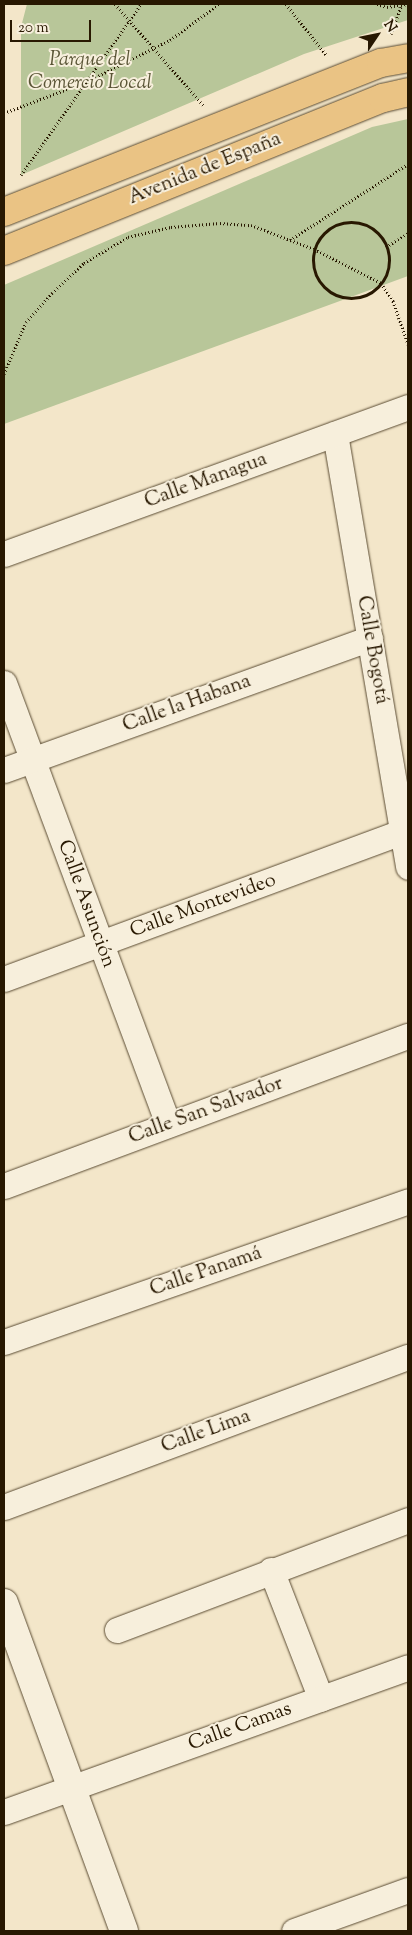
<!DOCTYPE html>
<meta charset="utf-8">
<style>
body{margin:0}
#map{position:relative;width:412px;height:1935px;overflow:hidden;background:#f3e6c9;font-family:"Sorts Mill Goudy",serif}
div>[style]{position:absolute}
.green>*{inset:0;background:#b8c699}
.path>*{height:3px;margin-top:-1.5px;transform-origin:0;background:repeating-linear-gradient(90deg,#281801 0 1px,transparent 0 3.5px)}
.path>.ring{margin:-1.5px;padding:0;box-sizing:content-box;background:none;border:3px solid #281801;border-radius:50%}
.roads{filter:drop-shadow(0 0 1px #5b4c33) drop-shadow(0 0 1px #5b4c33)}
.street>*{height:25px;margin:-12.5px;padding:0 12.5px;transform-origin:12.5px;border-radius:12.5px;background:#f7efdc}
.secondary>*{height:28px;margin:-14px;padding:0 14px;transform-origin:14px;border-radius:14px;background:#f7efdc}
.primary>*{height:28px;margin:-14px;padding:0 14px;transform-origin:14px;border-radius:14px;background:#eac384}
span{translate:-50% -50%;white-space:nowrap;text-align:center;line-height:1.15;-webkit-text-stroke:4px #f7efdc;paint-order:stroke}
.park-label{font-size:20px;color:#5a5536;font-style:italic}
.street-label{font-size:20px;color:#281801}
.frame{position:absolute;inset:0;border:5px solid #281801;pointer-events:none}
.north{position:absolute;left:352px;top:10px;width:50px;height:50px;-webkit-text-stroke:4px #f7efdc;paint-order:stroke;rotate:56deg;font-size:14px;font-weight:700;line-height:20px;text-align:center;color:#281801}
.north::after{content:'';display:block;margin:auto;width:18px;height:22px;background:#281801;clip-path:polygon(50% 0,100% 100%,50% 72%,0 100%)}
.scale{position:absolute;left:10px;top:20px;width:81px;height:22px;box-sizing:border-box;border:2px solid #281801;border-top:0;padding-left:6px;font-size:15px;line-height:18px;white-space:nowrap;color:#281801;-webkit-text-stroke:4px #f7efdc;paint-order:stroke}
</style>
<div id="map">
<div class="green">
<i style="clip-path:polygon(27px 4px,408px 4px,408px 20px,304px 54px,21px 175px,21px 27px)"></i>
<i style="clip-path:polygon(408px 119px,408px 276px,4px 424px,4px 285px,372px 127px)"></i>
</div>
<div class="path">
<i style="left:115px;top:4px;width:134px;rotate:48.9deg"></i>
<i style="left:286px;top:4px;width:66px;rotate:51.7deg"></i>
<i style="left:377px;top:4px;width:10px;rotate:17deg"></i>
<i style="left:387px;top:7px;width:21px;rotate:-8deg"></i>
<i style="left:391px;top:34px;width:29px;rotate:-70deg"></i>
<i style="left:4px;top:113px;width:88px;rotate:-20.7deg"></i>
<i style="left:86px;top:82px;width:94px;rotate:-26.6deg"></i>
<i style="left:170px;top:40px;width:61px;rotate:-36.3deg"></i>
<i style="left:21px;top:175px;width:209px;rotate:-54.9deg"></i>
<i class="ring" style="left:313px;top:222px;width:73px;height:73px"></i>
<i style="left:290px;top:240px;width:140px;rotate:-32.8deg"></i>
<i style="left:386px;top:247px;width:26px;rotate:-32deg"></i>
<i style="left:4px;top:374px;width:56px;rotate:-67.1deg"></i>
<i style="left:26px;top:322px;width:39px;rotate:-48deg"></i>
<i style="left:52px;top:293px;width:44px;rotate:-43.2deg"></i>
<i style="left:84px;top:263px;width:51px;rotate:-30.6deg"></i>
<i style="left:128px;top:237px;width:44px;rotate:-13.1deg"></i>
<i style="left:171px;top:227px;width:49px;rotate:-4.7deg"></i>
<i style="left:220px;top:223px;width:31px;rotate:4deg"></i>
<i style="left:251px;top:225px;width:67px;rotate:20.9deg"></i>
<i style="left:314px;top:249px;width:75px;rotate:26.9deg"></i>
<i style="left:381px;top:283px;width:22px;rotate:56deg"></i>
<i style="left:393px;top:301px;width:46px;rotate:70.8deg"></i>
</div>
<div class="roads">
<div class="street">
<i style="left:335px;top:434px;width:439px;rotate:80.4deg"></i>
<i style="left:4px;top:554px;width:430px;rotate:-20deg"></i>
<i style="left:4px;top:683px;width:471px;rotate:69.6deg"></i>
<i style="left:4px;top:770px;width:389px;rotate:-19.8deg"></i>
<i style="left:4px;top:979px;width:424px;rotate:-20.3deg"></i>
<i style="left:4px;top:1186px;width:431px;rotate:-20.4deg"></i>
<i style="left:4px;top:1342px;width:428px;rotate:-19.2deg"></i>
<i style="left:4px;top:1507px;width:431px;rotate:-20.4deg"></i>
<i style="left:271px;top:1570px;width:138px;rotate:68.8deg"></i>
<i style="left:117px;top:1630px;width:311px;rotate:-20.7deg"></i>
<i style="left:4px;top:1812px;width:429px;rotate:-19.7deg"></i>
<i style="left:294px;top:1931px;width:121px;rotate:-19.8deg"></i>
</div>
<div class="secondary">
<i style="left:4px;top:1603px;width:349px;rotate:69.9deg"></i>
</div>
<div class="primary">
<i style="left:4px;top:212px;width:405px;rotate:-21.6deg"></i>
<i style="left:381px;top:63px;width:27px;rotate:-10deg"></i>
<i style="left:4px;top:251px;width:409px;rotate:-22deg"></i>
<i style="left:383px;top:98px;width:26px;rotate:-13deg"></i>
</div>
</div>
<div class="park-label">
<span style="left:90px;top:72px">Parque del<br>Comercio Local</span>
</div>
<div class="street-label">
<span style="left:205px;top:169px;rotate:-22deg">Avenida de España</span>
<span style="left:206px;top:481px;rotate:-20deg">Calle Managua</span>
<span style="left:372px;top:650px;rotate:80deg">Calle Bogotá</span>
<span style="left:187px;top:704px;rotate:-20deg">Calle la Habana</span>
<span style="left:86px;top:904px;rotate:70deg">Calle Asunción</span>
<span style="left:203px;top:906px;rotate:-20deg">Calle Montevideo</span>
<span style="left:206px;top:1111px;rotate:-20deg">Calle San Salvador</span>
<span style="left:206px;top:1272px;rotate:-19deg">Calle Panamá</span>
<span style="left:206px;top:1432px;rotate:-20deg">Calle Lima</span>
<span style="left:240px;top:1727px;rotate:-20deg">Calle Camas</span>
</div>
<div class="frame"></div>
<div class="north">N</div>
<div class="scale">20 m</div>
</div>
